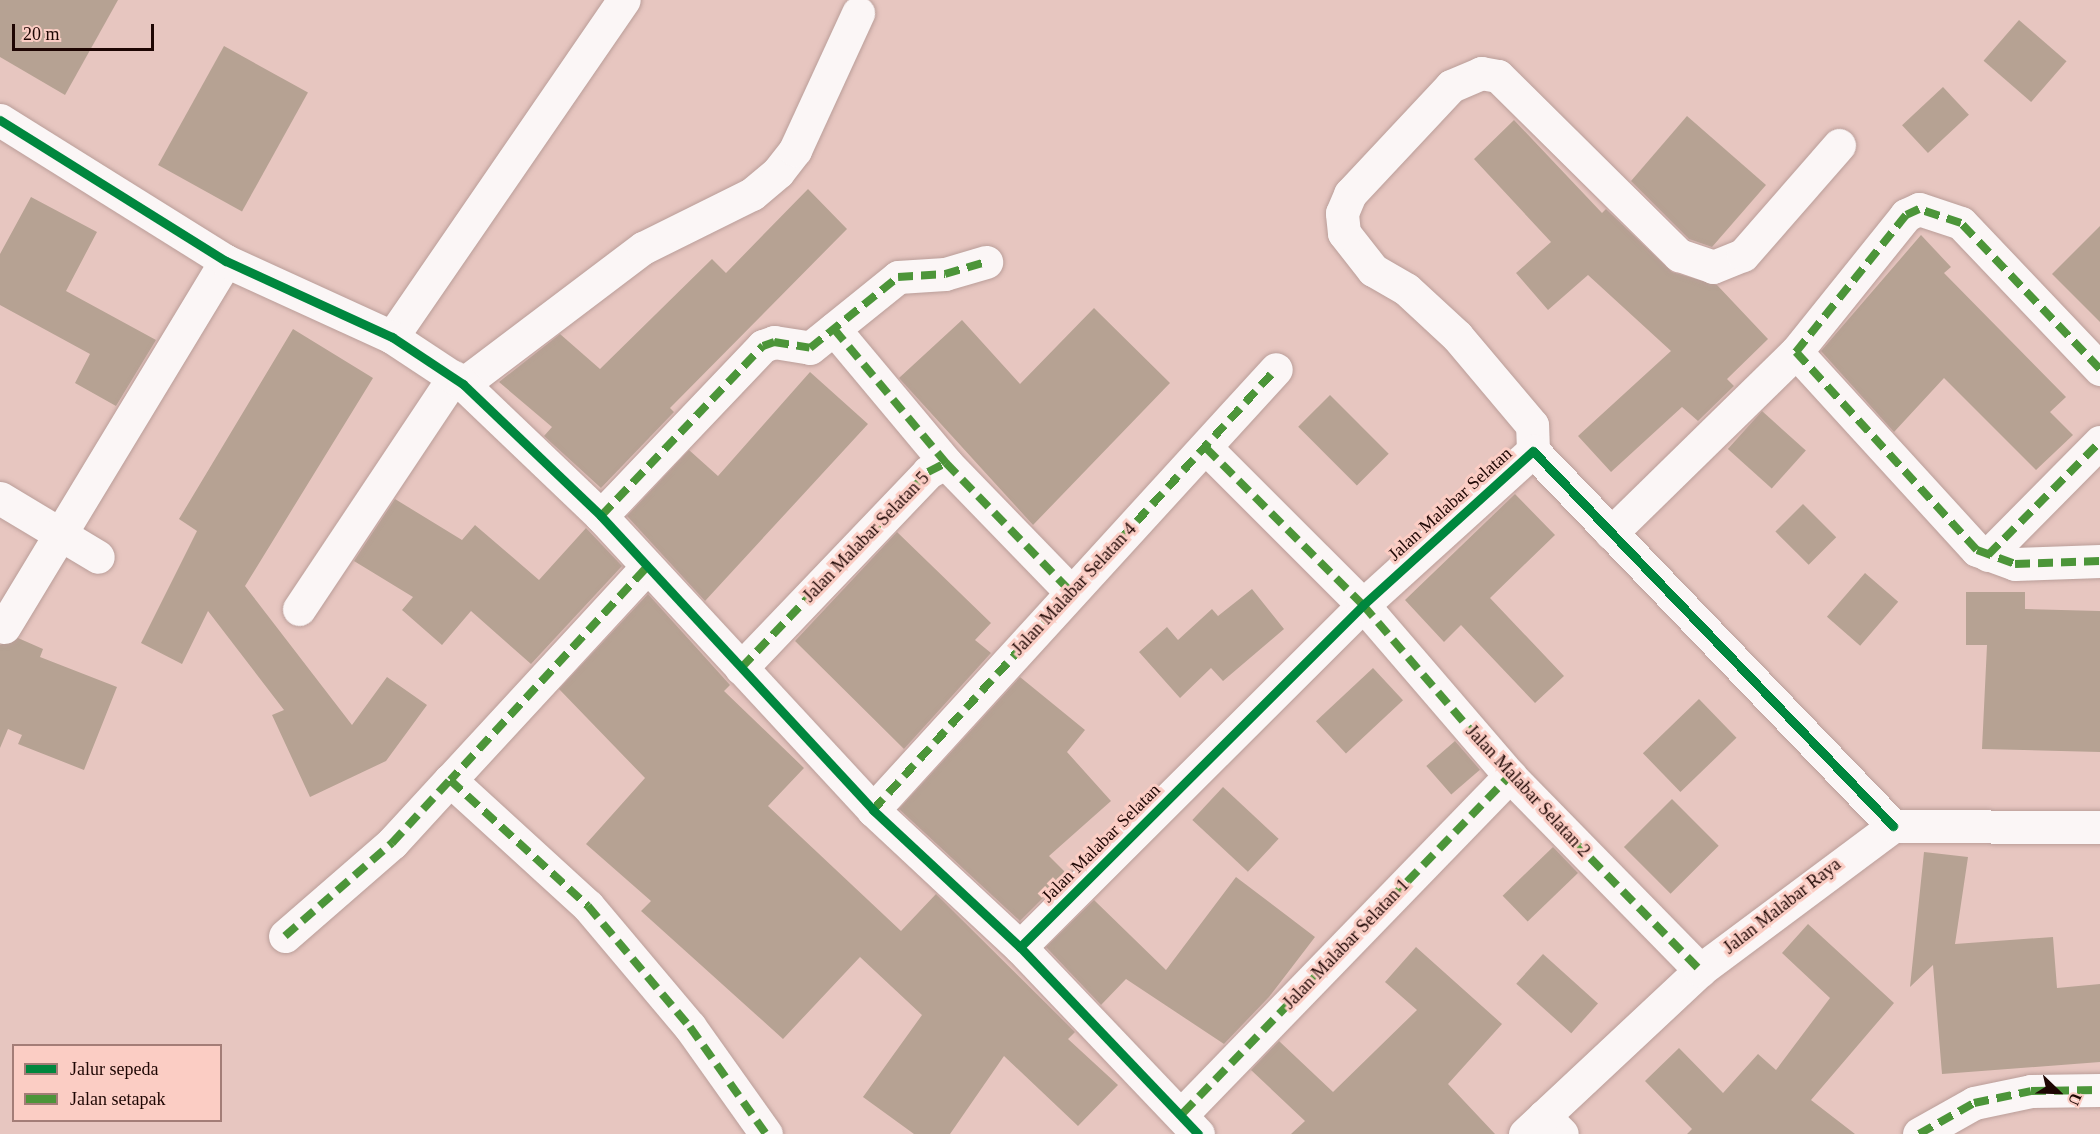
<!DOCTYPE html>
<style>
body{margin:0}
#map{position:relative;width:2100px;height:1134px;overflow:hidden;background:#e7c6c0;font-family:"Times New Roman",serif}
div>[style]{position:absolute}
.building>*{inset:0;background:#b6a293;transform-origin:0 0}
.roads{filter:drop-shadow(0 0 2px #ba9e99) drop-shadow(0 0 2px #ba9e99)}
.minor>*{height:33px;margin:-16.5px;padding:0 16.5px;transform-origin:16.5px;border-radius:16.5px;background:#fbf6f6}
.tertiary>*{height:33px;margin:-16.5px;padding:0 16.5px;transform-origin:16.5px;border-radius:16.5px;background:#fbf6f6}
.quiet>*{height:8px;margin-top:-4px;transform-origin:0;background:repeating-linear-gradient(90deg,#4c9539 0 15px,transparent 0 23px)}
.cycleway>*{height:9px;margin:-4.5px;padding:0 4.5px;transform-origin:4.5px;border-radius:4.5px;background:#00873e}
span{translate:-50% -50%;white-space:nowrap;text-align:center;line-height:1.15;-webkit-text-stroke:6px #fbcdc4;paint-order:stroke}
.street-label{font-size:18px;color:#1e0603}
.legend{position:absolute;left:12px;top:1044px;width:210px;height:78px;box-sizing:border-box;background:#fbcdc4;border:2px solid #a37d77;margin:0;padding:8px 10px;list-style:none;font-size:18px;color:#1e0603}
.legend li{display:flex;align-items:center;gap:12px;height:30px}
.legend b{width:30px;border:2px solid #a37d77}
.north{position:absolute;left:2028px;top:1062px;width:60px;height:60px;-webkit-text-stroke:4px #fbcdc4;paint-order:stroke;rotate:113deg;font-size:16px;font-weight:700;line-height:24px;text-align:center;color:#1e0603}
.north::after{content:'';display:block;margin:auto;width:21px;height:27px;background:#1e0603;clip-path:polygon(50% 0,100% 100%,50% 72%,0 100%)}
.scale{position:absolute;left:12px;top:24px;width:142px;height:27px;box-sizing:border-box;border:3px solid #1e0603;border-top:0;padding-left:8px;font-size:18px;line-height:21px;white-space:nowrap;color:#1e0603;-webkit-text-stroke:4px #fbcdc4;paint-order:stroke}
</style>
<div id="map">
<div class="building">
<i style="clip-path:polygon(0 0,118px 0,65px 95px,0 57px)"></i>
<i style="left:2019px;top:20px;width:63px;height:54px;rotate:41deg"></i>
<i style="left:224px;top:46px;width:96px;height:136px;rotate:29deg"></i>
<i style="left:1943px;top:87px;width:38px;height:56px;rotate:47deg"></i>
<i style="clip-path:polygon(1687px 116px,1766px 185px,1712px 247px,1689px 239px,1631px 181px)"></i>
<i style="clip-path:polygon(1514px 120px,1602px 213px,1606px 209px,1672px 272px,1717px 285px,1768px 339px,1727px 379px,1734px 386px,1698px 421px,1682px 407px,1611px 472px,1578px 436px,1671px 351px,1588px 275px,1548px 310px,1516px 273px,1551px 242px,1474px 159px)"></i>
<i style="clip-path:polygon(808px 189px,847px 229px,670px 408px,674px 412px,601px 488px,544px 436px,552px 427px,499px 382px,560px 334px,600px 369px,712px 259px,726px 273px)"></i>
<i style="clip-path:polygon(31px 197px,97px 232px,66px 291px,156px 340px,116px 406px,75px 383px,90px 354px,0 305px,0 254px)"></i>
<i style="clip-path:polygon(2100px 226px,2100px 322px,2052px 274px)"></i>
<i style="clip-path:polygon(1921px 235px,1951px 267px,1944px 273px,2066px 397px,2050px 412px,2073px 435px,2036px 470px,1944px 378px,1894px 432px,1821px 351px)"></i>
<i style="clip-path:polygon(1094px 308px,1170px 383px,1033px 525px,899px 378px,962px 320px,1020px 384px)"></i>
<i style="clip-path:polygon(293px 329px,373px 378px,245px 586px,352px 725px,387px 677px,427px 705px,386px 761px,310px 797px,272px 715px,284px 710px,208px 611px,182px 664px,141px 643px,197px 531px,179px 519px)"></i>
<i style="clip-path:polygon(810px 372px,868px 424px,705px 601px,627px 516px,689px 450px,718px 476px)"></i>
<i style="left:1330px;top:395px;width:83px;height:45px;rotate:45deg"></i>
<i style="left:1762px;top:411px;width:59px;height:51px;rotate:42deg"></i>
<i style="clip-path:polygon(1515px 494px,1555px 535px,1490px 598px,1564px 676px,1535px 703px,1461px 625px,1444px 642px,1405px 600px)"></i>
<i style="clip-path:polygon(395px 499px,462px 540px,475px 525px,539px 580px,586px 528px,622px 566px,531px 664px,471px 611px,442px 645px,402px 610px,413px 597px,354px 561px)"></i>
<i style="left:1803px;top:504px;width:47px;height:39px;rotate:45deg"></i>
<i style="clip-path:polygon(897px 532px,991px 623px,975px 640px,991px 653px,904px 749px,795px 641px)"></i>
<i style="left:1865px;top:573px;width:44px;height:58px;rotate:41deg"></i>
<i style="clip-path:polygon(1252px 589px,1284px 629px,1223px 681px,1211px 668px,1180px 698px,1139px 652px,1167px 627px,1178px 640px,1212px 609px,1218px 616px)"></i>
<i style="clip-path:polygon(1966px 592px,2025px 592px,2025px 609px,2100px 611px,2100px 752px,1982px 749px,1987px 645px,1966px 645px)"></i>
<i style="clip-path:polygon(648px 594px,730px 685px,724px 691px,804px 768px,768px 806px,901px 931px,936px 894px,1075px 1032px,1068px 1039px,1118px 1085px,1078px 1126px,1004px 1056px,950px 1134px,914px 1134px,863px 1097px,922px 1015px,860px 957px,783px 1039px,641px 911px,651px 901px,586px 844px,645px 778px,559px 689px)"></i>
<i style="clip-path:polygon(18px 638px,43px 649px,40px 657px,117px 687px,84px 770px,18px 744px,22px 735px,8px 729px,0 748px,0 645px)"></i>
<i style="left:1373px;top:668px;width:44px;height:78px;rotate:47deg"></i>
<i style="clip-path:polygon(1020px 677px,1085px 730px,1067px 752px,1111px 801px,1049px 856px,1067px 874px,1020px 921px,899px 809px)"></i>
<i style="left:1699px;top:699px;width:54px;height:78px;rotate:46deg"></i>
<i style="left:1455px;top:741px;width:38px;height:38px;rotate:49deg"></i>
<i style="left:1223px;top:787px;width:76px;height:45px;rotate:43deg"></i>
<i style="left:1672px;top:799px;width:66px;height:68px;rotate:45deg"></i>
<i style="left:1553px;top:847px;width:36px;height:70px;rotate:46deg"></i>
<i style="clip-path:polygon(1924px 852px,1968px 857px,1955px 944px,2053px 937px,2057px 988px,2100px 984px,2100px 1062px,1942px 1074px,1933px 965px,1910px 987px)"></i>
<i style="clip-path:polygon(1236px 877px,1315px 937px,1269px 997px,1224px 1044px,1126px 979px,1101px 1005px,1046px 947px,1094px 900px,1166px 970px)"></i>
<i style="clip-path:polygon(1808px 924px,1894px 1003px,1811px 1100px,1855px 1134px,1687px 1134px,1692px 1129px,1645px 1081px,1679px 1048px,1723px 1093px,1758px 1054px,1776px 1070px,1830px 998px,1782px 953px)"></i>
<i style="clip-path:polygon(1416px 947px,1502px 1024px,1448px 1084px,1495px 1134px,1291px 1134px,1305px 1121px,1251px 1070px,1279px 1041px,1333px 1092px,1417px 1010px,1385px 982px)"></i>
<i style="left:1543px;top:954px;width:74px;height:40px;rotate:42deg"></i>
</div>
<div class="roads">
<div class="minor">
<i style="left:834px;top:329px;width:175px;rotate:50.1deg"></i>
<i style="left:946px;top:463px;width:178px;rotate:45.9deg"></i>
<i style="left:392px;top:337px;width:409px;rotate:-55.5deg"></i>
<i style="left:1796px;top:352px;width:268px;rotate:47.6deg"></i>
<i style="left:1977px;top:550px;width:40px;rotate:20.2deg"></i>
<i style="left:2015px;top:564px;width:85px;rotate:-2deg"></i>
<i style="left:463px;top:384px;width:226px;rotate:-37.1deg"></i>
<i style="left:643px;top:248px;width:122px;rotate:-26.4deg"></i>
<i style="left:752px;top:194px;width:34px;rotate:-40deg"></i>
<i style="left:778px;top:172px;width:28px;rotate:-52deg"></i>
<i style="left:795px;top:150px;width:151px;rotate:-65.3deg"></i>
<i style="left:1206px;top:448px;width:222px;rotate:45deg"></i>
<i style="left:1363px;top:605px;width:225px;rotate:49.3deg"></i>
<i style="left:1510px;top:776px;width:272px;rotate:45.6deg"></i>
<i style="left:1533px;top:451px;width:26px;rotate:-92deg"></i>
<i style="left:1532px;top:425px;width:116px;rotate:-130.1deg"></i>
<i style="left:1457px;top:336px;width:69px;rotate:-137.3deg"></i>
<i style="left:1406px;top:289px;width:38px;rotate:-150deg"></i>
<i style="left:1373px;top:270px;width:47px;rotate:-128.1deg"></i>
<i style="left:1344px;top:233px;width:20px;rotate:-96deg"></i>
<i style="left:1342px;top:213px;width:21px;rotate:-67deg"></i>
<i style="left:1350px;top:194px;width:148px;rotate:-46.9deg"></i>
<i style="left:1451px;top:86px;width:33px;rotate:-23deg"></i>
<i style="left:1481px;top:73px;width:17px;rotate:10deg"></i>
<i style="left:1498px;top:76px;width:255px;rotate:44.7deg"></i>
<i style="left:1679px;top:255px;width:36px;rotate:19deg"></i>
<i style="left:1713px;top:267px;width:32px;rotate:-22deg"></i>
<i style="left:1743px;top:255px;width:146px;rotate:-48.9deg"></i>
<i style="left:0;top:498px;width:114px;rotate:31deg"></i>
<i style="left:601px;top:516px;width:235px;rotate:-46.4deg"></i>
<i style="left:763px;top:346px;width:12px;rotate:-20deg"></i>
<i style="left:774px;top:342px;width:36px;rotate:9deg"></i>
<i style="left:810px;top:348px;width:113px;rotate:-38.9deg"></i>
<i style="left:898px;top:277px;width:47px;rotate:-3.7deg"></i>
<i style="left:945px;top:274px;width:43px;rotate:-16.3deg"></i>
<i style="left:1611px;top:533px;width:259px;rotate:-44.4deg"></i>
<i style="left:1796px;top:352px;width:176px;rotate:-51.2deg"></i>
<i style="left:1906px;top:215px;width:14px;rotate:-25deg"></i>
<i style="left:1919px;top:209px;width:44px;rotate:18.4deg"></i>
<i style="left:1961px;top:223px;width:202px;rotate:46.4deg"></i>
<i style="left:1988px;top:555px;width:159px;rotate:-45.3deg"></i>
<i style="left:645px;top:569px;width:287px;rotate:132.7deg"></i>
<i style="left:450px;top:780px;width:187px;rotate:42.4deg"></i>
<i style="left:588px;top:906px;width:158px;rotate:49.9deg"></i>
<i style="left:690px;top:1027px;width:131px;rotate:54.6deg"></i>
<i style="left:299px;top:609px;width:279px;rotate:-56.3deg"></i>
<i style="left:4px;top:627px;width:428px;rotate:-58.8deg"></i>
<i style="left:741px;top:668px;width:271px;rotate:-46.3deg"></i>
<i style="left:928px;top:472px;width:20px;rotate:-27deg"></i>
<i style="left:873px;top:810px;width:597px;rotate:-47.58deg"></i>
<i style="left:285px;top:936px;width:142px;rotate:-41deg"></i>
<i style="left:392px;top:843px;width:86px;rotate:-47.4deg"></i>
<i style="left:1020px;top:947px;width:484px;rotate:-44.9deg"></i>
<i style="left:1363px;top:605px;width:229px;rotate:-42.2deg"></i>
<i style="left:1533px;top:451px;width:520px;rotate:46.17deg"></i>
<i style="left:1183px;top:1113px;width:470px;rotate:-45.9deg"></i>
<i style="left:1544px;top:1116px;width:25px;rotate:45deg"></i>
<i style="left:1919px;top:1134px;width:63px;rotate:-29.4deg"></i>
<i style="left:1974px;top:1103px;width:58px;rotate:-11.9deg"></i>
<i style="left:2031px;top:1091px;width:69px;rotate:-0.8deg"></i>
</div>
<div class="tertiary">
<i style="left:0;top:120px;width:266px;rotate:32deg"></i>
<i style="left:226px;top:261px;width:183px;rotate:24.6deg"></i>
<i style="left:392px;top:337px;width:85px;rotate:33.5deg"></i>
<i style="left:463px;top:384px;width:191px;rotate:43.7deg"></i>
<i style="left:601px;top:516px;width:401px;rotate:47.2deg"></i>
<i style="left:873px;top:810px;width:201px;rotate:43deg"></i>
<i style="left:1020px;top:947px;width:258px;rotate:46.4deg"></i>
<i style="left:1525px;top:1134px;width:240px;rotate:-43.1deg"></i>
<i style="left:1700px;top:970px;width:241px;rotate:-36.7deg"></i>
<i style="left:1893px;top:826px;width:207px;rotate:0.3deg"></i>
</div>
</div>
<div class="quiet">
<i style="left:834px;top:329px;width:175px;rotate:50.1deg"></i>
<i style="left:946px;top:463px;width:178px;rotate:45.9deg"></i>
<i style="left:2100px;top:369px;width:202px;rotate:-133.6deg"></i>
<i style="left:1961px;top:223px;width:44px;rotate:-161.6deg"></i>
<i style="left:1919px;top:209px;width:14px;rotate:155deg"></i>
<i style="left:1906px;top:215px;width:176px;rotate:128.8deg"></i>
<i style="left:1796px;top:352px;width:268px;rotate:47.6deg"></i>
<i style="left:1977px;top:550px;width:40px;rotate:20.2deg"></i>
<i style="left:2015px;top:564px;width:85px;rotate:-2deg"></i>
<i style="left:1206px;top:448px;width:222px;rotate:45deg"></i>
<i style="left:1363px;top:605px;width:225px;rotate:49.3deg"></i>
<i style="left:1510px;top:776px;width:272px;rotate:45.6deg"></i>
<i style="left:601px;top:516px;width:235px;rotate:-46.4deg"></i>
<i style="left:763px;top:346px;width:12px;rotate:-20deg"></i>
<i style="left:774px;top:342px;width:36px;rotate:9deg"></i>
<i style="left:810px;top:348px;width:113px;rotate:-38.9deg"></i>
<i style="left:898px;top:277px;width:47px;rotate:-3.7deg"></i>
<i style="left:945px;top:274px;width:43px;rotate:-16.3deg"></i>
<i style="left:1988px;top:555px;width:159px;rotate:-45.3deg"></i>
<i style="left:645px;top:569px;width:287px;rotate:132.7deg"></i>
<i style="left:450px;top:780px;width:187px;rotate:42.4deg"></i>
<i style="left:588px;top:906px;width:158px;rotate:49.9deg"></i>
<i style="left:690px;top:1027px;width:131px;rotate:54.6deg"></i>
<i style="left:741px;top:668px;width:271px;rotate:-46.3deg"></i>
<i style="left:928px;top:472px;width:20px;rotate:-27deg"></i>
<i style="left:873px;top:810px;width:597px;rotate:-47.58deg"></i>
<i style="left:285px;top:936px;width:142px;rotate:-41deg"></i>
<i style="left:392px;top:843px;width:86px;rotate:-47.4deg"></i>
<i style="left:1183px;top:1113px;width:470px;rotate:-45.9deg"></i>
<i style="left:1919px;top:1134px;width:63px;rotate:-29.4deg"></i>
<i style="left:1974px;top:1103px;width:58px;rotate:-11.9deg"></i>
<i style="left:2031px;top:1091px;width:69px;rotate:-0.8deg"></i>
</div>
<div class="cycleway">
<i style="left:0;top:120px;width:266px;rotate:32deg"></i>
<i style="left:226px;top:261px;width:183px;rotate:24.6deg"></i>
<i style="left:392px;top:337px;width:85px;rotate:33.5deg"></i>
<i style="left:463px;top:384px;width:191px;rotate:43.7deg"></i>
<i style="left:601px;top:516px;width:401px;rotate:47.2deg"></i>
<i style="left:873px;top:810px;width:201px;rotate:43deg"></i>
<i style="left:1020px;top:947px;width:258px;rotate:46.4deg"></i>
<i style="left:1020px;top:947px;width:484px;rotate:-44.9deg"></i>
<i style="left:1363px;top:605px;width:229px;rotate:-42.2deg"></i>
<i style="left:1533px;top:451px;width:520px;rotate:46.17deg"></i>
</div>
<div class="street-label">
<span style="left:1450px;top:504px;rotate:-42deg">Jalan Malabar Selatan</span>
<span style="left:866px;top:537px;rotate:-46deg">Jalan Malabar Selatan 5</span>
<span style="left:1074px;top:589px;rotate:-47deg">Jalan Malabar Selatan 4</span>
<span style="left:1528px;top:791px;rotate:47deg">Jalan Malabar Selatan 2</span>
<span style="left:1101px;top:843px;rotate:-45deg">Jalan Malabar Selatan</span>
<span style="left:1782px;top:906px;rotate:-38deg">Jalan Malabar Raya</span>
<span style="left:1346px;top:944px;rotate:-46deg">Jalan Malabar Selatan 1</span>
</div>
<ul class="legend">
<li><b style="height:8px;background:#00873e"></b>Jalur sepeda</li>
<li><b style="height:8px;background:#4c9539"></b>Jalan setapak</li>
</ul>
<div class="north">U</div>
<div class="scale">20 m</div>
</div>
